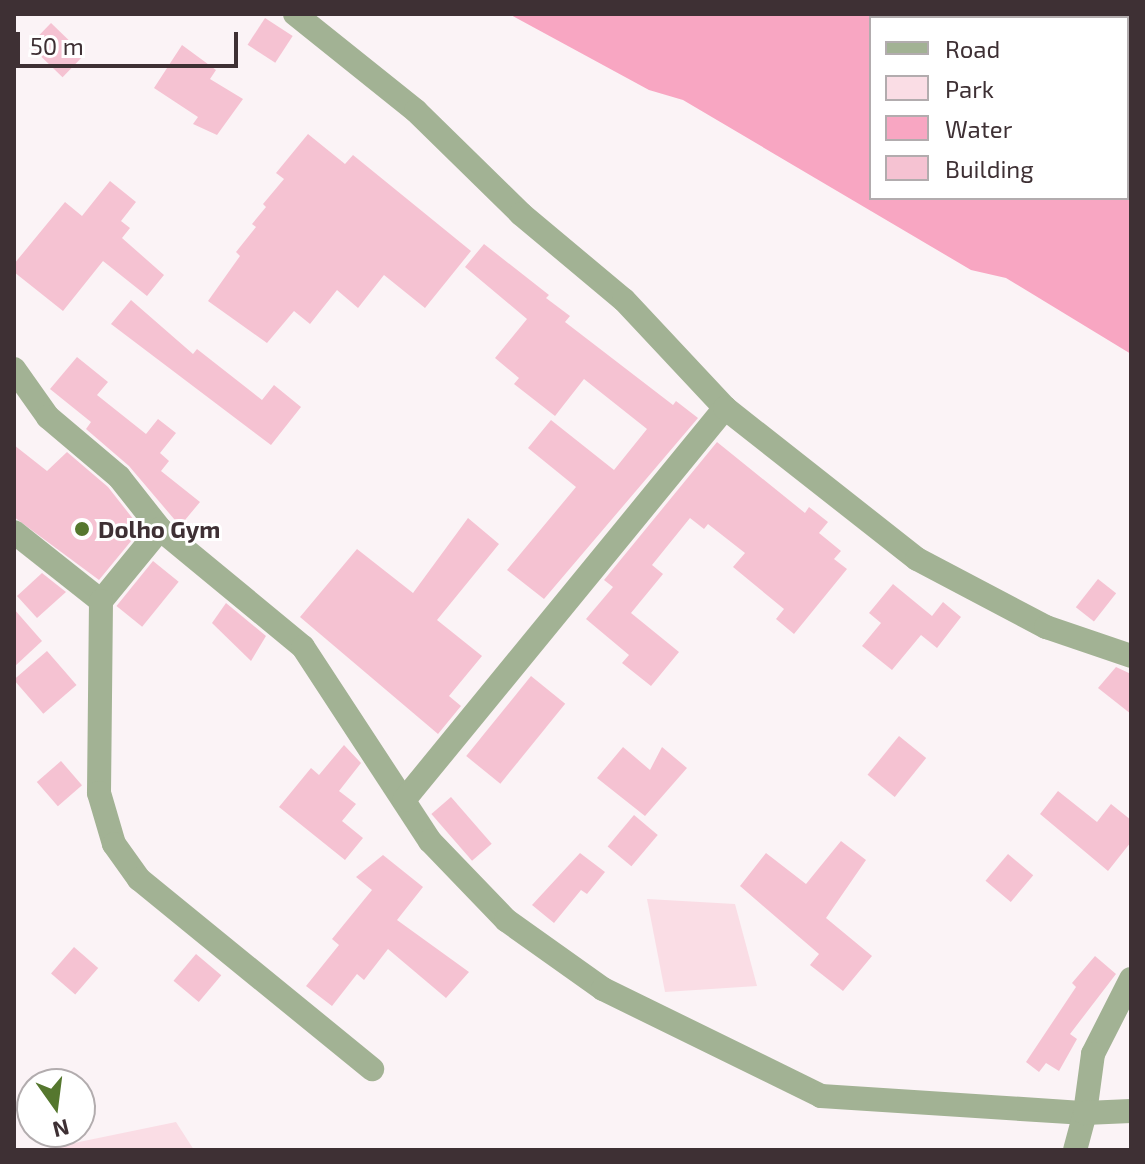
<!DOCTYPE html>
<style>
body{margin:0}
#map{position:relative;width:1145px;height:1164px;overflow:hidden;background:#fbf3f6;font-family:"Exo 2",sans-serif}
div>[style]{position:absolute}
.green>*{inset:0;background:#fadde5}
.water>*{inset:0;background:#f8a6c2}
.building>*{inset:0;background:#f5c2d2;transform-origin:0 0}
.minor>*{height:24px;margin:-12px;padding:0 12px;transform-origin:12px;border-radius:12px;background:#a2b294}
.dots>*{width:22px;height:22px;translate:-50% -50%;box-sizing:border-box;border:4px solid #fff;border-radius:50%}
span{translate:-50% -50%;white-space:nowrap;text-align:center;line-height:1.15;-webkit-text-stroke:6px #fff;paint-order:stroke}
.poi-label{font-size:24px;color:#3e3034;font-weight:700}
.left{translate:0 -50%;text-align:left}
.frame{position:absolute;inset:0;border:16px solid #3e3034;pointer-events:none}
.legend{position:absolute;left:869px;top:16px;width:260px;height:184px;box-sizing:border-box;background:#fff;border:2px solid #b2acae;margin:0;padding:10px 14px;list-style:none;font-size:24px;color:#3e3034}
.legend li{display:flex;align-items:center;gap:16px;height:40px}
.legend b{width:40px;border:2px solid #b2acae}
.north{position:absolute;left:16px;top:1068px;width:80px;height:80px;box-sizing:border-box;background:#fff;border:2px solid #b2acae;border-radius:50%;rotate:166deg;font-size:22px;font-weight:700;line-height:32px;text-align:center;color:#3e3034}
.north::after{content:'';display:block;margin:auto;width:28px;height:36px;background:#55772e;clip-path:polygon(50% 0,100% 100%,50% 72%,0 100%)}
.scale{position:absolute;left:16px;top:32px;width:222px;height:36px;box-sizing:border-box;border:4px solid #3e3034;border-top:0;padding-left:10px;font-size:24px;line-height:28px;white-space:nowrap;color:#3e3034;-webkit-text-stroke:6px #fff;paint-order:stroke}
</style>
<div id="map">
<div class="green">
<i style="clip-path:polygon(647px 899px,735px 904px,757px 986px,665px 992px)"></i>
<i style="clip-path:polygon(176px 1122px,194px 1150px,45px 1150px,45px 1149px)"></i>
</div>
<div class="water">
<i style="clip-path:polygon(evenodd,509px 14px,1131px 14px,1131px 354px,1006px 278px,971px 270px,683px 100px,649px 90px,509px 14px,871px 18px,1127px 18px,1127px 198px,871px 198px,871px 18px)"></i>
</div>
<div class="building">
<i style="left:265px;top:18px;width:33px;height:32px;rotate:33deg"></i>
<i style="left:51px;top:23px;width:46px;height:31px;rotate:44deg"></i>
<i style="clip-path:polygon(182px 45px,216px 70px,210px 79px,243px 99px,217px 135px,193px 124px,198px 117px,154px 88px)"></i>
<i style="clip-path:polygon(308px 134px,345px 164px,353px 155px,471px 251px,425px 308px,384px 275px,358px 308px,337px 290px,310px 324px,294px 311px,267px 343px,208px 301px,240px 256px,236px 252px,256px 227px,252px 224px,266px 207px,263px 204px,284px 179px,276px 173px)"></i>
<i style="clip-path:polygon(110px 181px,136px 202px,121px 221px,130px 228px,122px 238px,164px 275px,147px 296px,103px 261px,63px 311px,14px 272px,14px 264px,65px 202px,82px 216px)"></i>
<i style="clip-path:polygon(484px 244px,549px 295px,546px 298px,570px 316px,565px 322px,673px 405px,676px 401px,698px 418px,544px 599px,507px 570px,576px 487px,528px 448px,551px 420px,614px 470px,647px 429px,584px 379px,555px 416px,514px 384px,519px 378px,495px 358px,527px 319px,465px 267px)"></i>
<i style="clip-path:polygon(131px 300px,193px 354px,197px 349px,262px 400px,274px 385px,301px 407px,271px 445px,111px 324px)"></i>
<i style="clip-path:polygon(77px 357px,108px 382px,97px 395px,146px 434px,158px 419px,176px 433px,160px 453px,169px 461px,161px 471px,200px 502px,180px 526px,129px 466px,86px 429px,91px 422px,50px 389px)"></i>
<i style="clip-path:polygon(717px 442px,805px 513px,809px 507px,828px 522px,819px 533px,841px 551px,834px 559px,847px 569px,794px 634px,776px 619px,784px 609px,733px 567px,745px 553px,708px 524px,704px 529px,690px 518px,652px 565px,663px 574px,631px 613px,679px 652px,651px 686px,622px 663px,629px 655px,586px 619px,613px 587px,604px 580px)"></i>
<i style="clip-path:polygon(14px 445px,47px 471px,67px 452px,108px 487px,141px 529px,99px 580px,14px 517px)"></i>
<i style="clip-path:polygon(468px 518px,499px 544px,437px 620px,482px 656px,449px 696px,461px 706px,438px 734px,300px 617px,357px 549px,413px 593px)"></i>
<i style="left:153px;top:561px;width:33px;height:58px;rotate:39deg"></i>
<i style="clip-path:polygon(42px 573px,66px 592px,37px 618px,17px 596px)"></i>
<i style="left:1098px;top:579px;width:23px;height:36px;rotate:38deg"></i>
<i style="clip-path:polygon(893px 584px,932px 616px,943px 602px,961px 617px,937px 648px,921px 635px,892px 670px,862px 646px,881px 623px,869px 613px)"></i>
<i style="clip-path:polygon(226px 603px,266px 636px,251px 661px,212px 623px)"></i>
<i style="clip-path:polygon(14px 609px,42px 641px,14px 667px)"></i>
<i style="left:47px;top:651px;width:45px;height:44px;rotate:49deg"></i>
<i style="clip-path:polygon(1116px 667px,1131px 674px,1131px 714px,1098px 688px)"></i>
<i style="left:531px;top:676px;width:44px;height:103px;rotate:39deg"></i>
<i style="left:899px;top:736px;width:35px;height:50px;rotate:39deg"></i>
<i style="clip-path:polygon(344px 745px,361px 763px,339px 791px,356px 804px,342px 821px,363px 838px,345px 860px,279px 807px,311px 768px,319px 775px)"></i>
<i style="clip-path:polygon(623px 747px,650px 770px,662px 747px,687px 768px,645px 816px,597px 778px)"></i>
<i style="left:61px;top:761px;width:32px;height:32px;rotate:49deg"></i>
<i style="clip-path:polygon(1058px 791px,1097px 822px,1111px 804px,1131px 820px,1131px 842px,1108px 871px,1040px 814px)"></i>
<i style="left:451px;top:797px;width:62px;height:26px;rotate:49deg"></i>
<i style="left:634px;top:815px;width:31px;height:41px;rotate:40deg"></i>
<i style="clip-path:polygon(841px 841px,866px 860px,826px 918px,872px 956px,843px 991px,810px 965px,819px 954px,740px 886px,766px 853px,806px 884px)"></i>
<i style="clip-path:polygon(580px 853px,605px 872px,587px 894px,581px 890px,554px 923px,532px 905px)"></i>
<i style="left:1008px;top:854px;width:33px;height:35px;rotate:40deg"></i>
<i style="clip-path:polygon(383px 855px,423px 887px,397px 920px,469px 972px,446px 998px,388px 949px,364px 980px,357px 974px,332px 1006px,306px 986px,339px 945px,332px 939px,372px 890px,356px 877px)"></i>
<i style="left:74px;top:947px;width:32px;height:35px;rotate:41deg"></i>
<i style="left:196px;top:954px;width:33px;height:35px;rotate:40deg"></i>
<i style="clip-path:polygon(1095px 956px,1116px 974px,1070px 1034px,1077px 1039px,1059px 1071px,1046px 1063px,1039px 1072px,1026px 1062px,1076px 987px,1072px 983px)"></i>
</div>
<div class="minor">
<i style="left:295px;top:14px;width:155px;rotate:38.7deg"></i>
<i style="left:416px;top:111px;width:147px;rotate:44.4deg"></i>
<i style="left:521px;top:214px;width:134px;rotate:39.9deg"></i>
<i style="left:624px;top:300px;width:148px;rotate:46.9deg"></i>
<i style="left:14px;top:369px;width:59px;rotate:54.7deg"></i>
<i style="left:48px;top:417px;width:93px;rotate:40.2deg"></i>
<i style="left:119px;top:477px;width:66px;rotate:51.7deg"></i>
<i style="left:160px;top:529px;width:185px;rotate:39.5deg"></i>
<i style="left:303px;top:647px;width:232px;rotate:56.8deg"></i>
<i style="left:430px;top:841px;width:110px;rotate:46.1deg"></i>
<i style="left:506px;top:920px;width:119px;rotate:35.4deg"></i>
<i style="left:603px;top:989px;width:243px;rotate:26.1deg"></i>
<i style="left:821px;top:1096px;width:265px;rotate:3.7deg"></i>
<i style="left:1085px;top:1113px;width:38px;rotate:105deg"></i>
<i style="left:14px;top:532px;width:111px;rotate:38.4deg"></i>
<i style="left:101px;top:601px;width:93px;rotate:-50.7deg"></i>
<i style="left:101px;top:601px;width:192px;rotate:90.6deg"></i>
<i style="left:99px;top:793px;width:53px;rotate:73.6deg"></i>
<i style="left:114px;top:844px;width:43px;rotate:54.5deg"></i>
<i style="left:139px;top:879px;width:301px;rotate:39.2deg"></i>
<i style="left:404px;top:800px;width:507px;rotate:-50.69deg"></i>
<i style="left:725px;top:408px;width:244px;rotate:38.2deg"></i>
<i style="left:917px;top:559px;width:146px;rotate:27.8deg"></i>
<i style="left:1046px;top:627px;width:90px;rotate:18.8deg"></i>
<i style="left:1131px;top:979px;width:84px;rotate:116.9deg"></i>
<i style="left:1093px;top:1054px;width:60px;rotate:97.7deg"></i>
<i style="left:1085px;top:1113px;width:46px;rotate:-2.5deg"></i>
</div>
<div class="dots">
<i style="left:82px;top:529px;background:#55772e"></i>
</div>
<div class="poi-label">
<span class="left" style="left:98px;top:529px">Dolho Gym</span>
</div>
<div class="frame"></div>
<ul class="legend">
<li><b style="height:10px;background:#a2b294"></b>Road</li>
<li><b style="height:22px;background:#fadde5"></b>Park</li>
<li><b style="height:22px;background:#f8a6c2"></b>Water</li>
<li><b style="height:22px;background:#f5c2d2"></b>Building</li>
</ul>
<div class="north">N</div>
<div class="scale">50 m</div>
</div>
